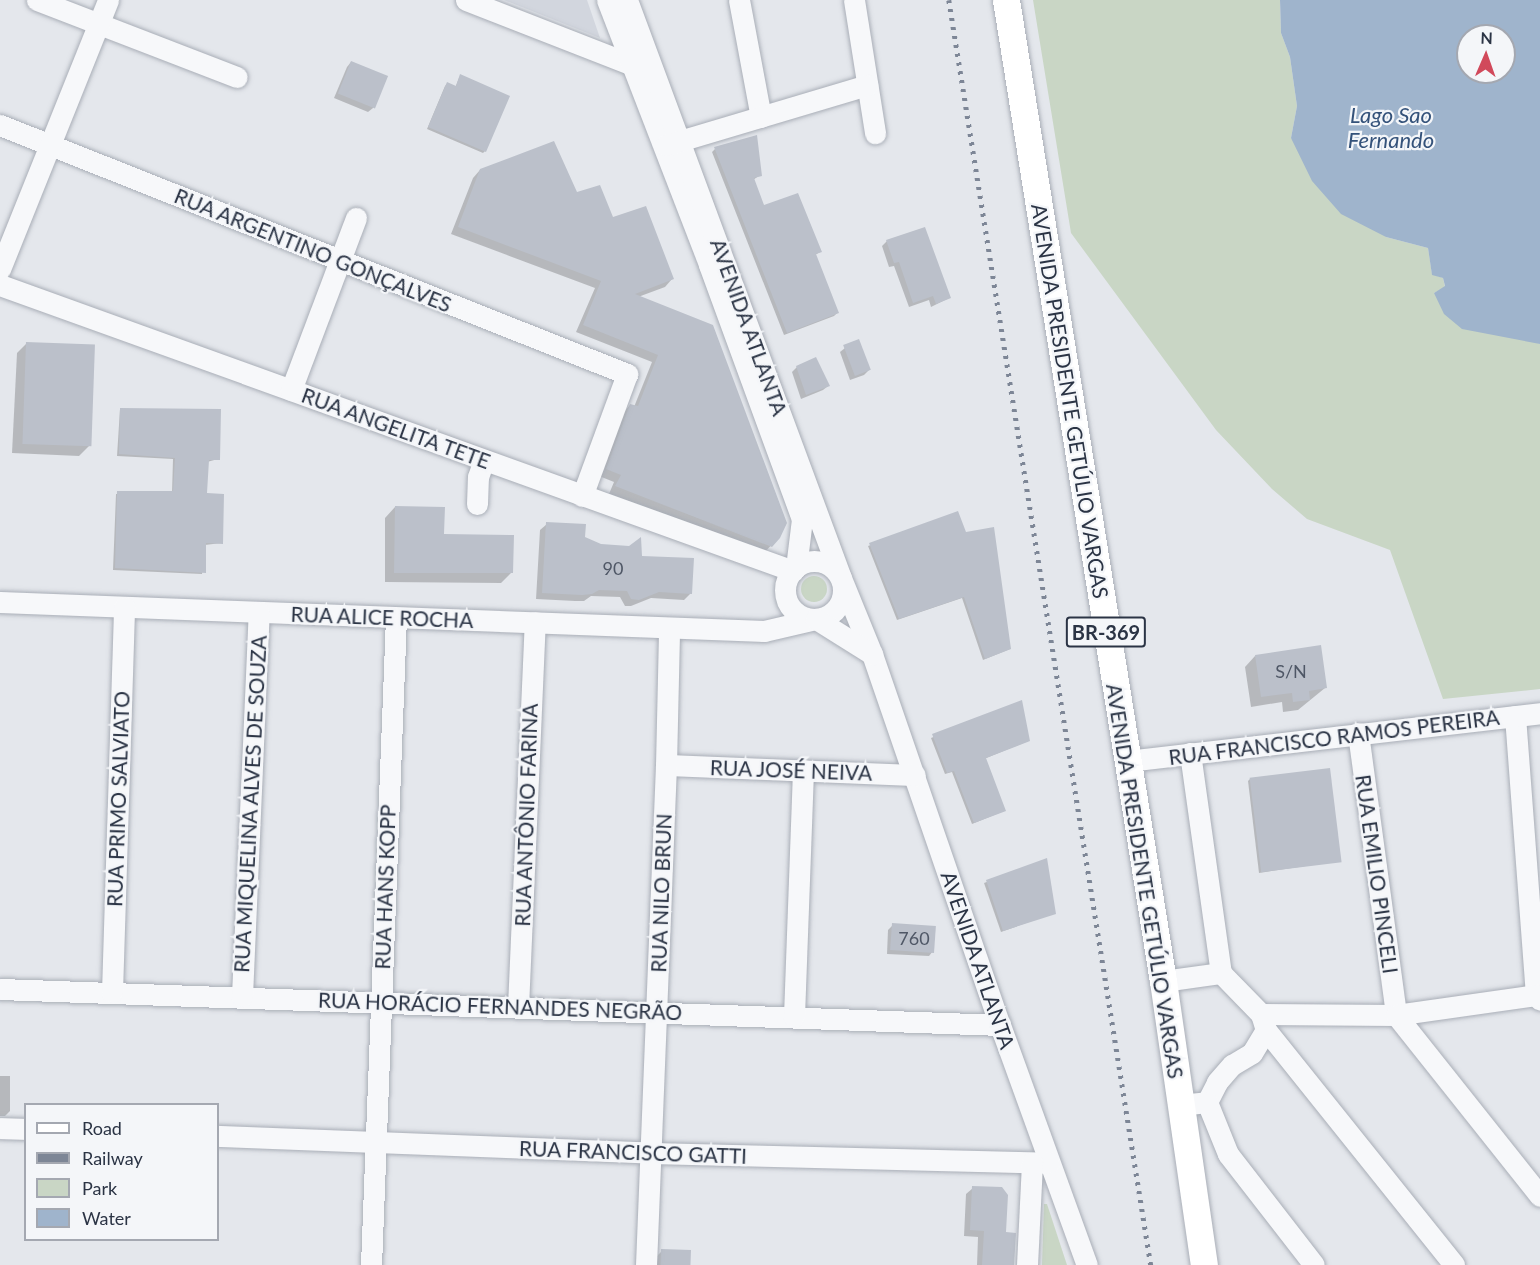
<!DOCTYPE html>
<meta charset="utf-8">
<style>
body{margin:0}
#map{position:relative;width:1540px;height:1265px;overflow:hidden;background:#e4e7ec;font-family:Lato,sans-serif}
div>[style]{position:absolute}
.built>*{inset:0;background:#d2d6de}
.green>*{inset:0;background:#c9d6c5}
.round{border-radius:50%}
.water>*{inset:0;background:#9fb4cc}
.shadow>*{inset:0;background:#0003}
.building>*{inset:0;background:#bbc0ca;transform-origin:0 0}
.roads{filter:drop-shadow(0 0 2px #a9aeb7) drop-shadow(0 0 2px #a9aeb7)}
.minor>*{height:21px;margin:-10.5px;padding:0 10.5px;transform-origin:10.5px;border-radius:10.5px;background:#f7f8fa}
.minor>.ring{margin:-10.5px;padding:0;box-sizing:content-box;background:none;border:21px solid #f7f8fa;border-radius:50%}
.major>*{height:27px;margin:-13.5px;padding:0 13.5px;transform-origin:13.5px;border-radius:13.5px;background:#fff}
.rail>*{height:4.5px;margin-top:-2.25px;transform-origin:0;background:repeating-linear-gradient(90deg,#7d8696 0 3px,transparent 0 9px)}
span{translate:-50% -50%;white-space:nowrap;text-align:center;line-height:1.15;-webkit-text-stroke:4.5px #f4f6f9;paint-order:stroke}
.number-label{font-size:18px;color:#4f5766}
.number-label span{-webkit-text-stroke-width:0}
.shield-label span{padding:2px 4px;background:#f4f6f9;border:2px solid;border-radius:4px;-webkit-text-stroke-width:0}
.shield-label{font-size:20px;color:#2b3445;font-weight:700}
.street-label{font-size:21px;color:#2b3445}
.water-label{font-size:22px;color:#34527a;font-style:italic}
.legend{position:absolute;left:24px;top:1103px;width:195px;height:138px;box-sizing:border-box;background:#f4f6f9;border:2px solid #a4a8b1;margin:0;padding:8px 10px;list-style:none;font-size:18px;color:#2b3445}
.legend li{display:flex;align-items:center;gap:12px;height:30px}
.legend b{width:30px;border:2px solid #a4a8b1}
.north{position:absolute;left:1456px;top:24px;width:60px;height:60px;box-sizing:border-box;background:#f4f6f9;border:2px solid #a4a8b1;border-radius:50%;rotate:2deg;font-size:16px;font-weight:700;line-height:24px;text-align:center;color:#2b3445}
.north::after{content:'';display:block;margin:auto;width:21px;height:27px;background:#d1495b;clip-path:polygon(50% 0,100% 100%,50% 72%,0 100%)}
</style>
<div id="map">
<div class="built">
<i style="clip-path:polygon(504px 0,587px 0,600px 38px)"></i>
</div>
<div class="green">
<i style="clip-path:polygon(1033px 0,1280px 0,1281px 33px,1290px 57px,1297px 106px,1291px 138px,1386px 237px,1428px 248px,1432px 274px,1443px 278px,1445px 287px,1434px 293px,1540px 344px,1540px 689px,1443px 699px,1390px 550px,1307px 519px,1272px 489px,1216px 430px,1071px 233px)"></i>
<i class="round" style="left:801px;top:576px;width:26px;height:26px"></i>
<i style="clip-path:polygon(1044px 1204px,1047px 1204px,1067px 1265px,1042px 1265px)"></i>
</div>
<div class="water">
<i style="clip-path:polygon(evenodd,1280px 0,1540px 0,1540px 344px,1462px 329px,1444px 314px,1434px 293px,1445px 286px,1443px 278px,1432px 275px,1428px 248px,1386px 237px,1341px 214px,1312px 181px,1291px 138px,1297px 106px,1290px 57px,1281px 33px,1280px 0,1468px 36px,1504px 36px,1504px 72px,1468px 72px,1468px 36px)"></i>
</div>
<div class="shadow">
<i style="clip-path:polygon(351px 62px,386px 77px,373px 108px,368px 112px,334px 98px,347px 67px)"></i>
<i style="clip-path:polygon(459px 78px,485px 151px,483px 153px,427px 129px,445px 86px,447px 84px,455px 88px)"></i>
<i style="clip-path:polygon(715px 149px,760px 175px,753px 180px,764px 207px,820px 252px,815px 255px,837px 313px,834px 316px,784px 335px,712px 152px)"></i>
<i style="clip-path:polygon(480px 170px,576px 194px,612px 219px,672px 279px,665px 287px,638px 297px,779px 537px,763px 554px,609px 494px,614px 482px,599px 476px,623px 413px,630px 405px,634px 407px,652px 362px,576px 332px,595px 288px,451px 234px,473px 178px)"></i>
<i style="clip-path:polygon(887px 241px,949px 298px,931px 307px,929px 300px,909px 307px,894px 266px,889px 267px,882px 246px)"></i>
<i style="clip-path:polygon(27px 343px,89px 446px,79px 456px,12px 453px,17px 353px)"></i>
<i style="clip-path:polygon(845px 348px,869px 370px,864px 375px,850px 380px,840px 352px)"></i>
<i style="clip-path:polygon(797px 367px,828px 386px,823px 390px,801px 399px,792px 372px)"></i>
<i style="clip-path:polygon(120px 409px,218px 459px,207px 462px,205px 494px,221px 543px,205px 545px,202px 574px,113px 570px,116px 494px,172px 493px,173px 459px,117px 456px)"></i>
<i style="clip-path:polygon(395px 507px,443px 535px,512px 572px,501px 583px,385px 582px,385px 518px)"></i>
<i style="clip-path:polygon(957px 513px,1010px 649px,983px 660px,962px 598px,897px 620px,868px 546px)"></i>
<i style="clip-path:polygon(547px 524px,600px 546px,629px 548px,691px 593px,684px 600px,651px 598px,631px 606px,625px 606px,620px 597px,591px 596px,584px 601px,575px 601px,536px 599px,540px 530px)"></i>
<i style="clip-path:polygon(1255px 656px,1325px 688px,1298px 710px,1283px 712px,1282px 702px,1251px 707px,1245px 667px)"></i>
<i style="clip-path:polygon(1021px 702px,1028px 741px,984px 759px,1004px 811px,972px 824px,952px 772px,945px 774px,931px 738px)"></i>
<i style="clip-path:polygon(1250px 779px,1340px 861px,1259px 873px,1248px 781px)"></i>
<i style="clip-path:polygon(1046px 860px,1054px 913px,1001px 932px,984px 883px)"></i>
<i style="clip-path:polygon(893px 925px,933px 951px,929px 956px,887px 954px,888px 930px)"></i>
<i style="clip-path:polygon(0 1076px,10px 1076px,10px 1111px,5px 1116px,0 1116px)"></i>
<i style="clip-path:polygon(973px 1188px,1004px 1234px,1014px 1234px,1014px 1265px,977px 1265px,978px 1237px,964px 1236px,966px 1194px)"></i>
<i style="clip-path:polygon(662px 1251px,689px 1265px,655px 1265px,657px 1256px)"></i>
</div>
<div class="building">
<i style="left:351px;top:61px;width:40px;height:35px;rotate:22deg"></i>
<i style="clip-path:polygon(460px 74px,510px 96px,486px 152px,428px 127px,447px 82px,456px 86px)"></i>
<i style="clip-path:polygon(757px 135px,762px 176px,754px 178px,764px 205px,798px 193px,822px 252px,816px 254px,839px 313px,787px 333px,714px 147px)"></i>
<i style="clip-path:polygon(554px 141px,577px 192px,600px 185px,613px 217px,646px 206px,674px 279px,635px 294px,713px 325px,787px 523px,780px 538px,772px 547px,615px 486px,621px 475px,606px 469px,630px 404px,638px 406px,658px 355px,583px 325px,601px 281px,458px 227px,480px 169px)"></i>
<i style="clip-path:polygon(925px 227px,951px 298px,936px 304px,933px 296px,913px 303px,899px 262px,894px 263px,886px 240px)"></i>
<i style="left:859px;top:339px;width:33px;height:17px;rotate:69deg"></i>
<i style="left:26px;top:342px;width:69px;height:102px;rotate:2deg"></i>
<i style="clip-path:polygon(816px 357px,830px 386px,806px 395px,796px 366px)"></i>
<i style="clip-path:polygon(120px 408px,221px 409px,220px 460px,209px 460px,207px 493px,224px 494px,223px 544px,206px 543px,206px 573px,115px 568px,117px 491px,173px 491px,175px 458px,119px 454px)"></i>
<i style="clip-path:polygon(395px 506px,445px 507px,444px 534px,514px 535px,513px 573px,394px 573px)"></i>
<i style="clip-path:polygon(958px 511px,966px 532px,994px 527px,1011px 649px,985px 659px,964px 597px,899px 619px,869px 543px)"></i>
<i style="clip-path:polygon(546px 522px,586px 524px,585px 537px,601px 544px,629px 546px,641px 537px,642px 556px,694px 558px,692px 594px,659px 592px,639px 600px,631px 599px,627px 591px,599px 590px,592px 594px,582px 595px,542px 593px)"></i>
<i style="clip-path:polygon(1321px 645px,1327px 688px,1309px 691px,1310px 700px,1293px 702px,1292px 693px,1261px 697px,1255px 655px)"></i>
<i style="clip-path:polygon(1022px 700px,1030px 741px,986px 758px,1006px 811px,974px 823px,954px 771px,947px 773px,932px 734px)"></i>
<i style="left:1330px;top:768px;width:95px;height:81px;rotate:83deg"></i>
<i style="clip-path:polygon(1047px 858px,1056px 914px,1003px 931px,986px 880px)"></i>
<i style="left:892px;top:923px;width:44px;height:27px;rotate:4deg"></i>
<i style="clip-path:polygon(972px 1186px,1002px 1187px,1008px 1195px,1006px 1232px,1016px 1233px,1014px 1265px,982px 1265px,984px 1231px,970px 1230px)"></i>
<i style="left:661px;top:1249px;width:30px;height:16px;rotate:2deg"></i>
</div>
<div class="roads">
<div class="minor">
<i style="left:37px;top:0;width:214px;rotate:21.1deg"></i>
<i style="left:466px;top:0;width:176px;rotate:21.3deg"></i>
<i style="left:630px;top:64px;width:9px;rotate:-18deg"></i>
<i style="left:607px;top:0;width:284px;rotate:68.9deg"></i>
<i style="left:709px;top:265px;width:270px;rotate:69.9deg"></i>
<i style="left:802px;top:519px;width:49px;rotate:97deg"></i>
<i style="left:627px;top:0;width:616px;rotate:69.68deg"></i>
<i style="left:841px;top:578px;width:82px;rotate:67.8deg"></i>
<i style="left:872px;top:654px;width:392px;rotate:71deg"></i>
<i style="left:1000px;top:1025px;width:255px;rotate:70.1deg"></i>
<i style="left:739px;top:0;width:119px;rotate:79.4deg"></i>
<i style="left:854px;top:0;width:135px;rotate:81deg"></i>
<i style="left:0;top:125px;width:675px;rotate:21.66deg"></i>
<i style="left:627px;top:374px;width:130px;rotate:110.2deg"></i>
<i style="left:666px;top:145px;width:210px;rotate:-16.6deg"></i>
<i style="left:0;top:269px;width:290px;rotate:-68.1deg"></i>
<i style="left:0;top:285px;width:843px;rotate:19.83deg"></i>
<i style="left:291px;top:390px;width:184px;rotate:-69.3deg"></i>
<i style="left:477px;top:504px;width:27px;rotate:-88deg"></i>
<i style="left:478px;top:477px;width:18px;rotate:-71deg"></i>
<i class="ring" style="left:785px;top:561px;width:37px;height:37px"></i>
<i style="left:0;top:602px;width:765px;rotate:2.17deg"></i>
<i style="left:764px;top:631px;width:53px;rotate:-13deg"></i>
<i style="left:816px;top:619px;width:66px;rotate:32deg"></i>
<i style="left:1515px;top:716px;width:280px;rotate:85.7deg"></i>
<i style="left:1536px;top:995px;width:6px;rotate:51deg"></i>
<i style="left:1358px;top:733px;width:285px;rotate:82.3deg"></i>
<i style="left:1396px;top:1015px;width:231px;rotate:51.5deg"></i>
<i style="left:1190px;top:753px;width:222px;rotate:82deg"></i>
<i style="left:1127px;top:761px;width:416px;rotate:-6.6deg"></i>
<i style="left:666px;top:765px;width:249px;rotate:2.3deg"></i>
<i style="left:1163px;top:981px;width:59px;rotate:-7.9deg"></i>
<i style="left:1221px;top:973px;width:57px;rotate:45.7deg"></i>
<i style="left:1261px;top:1014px;width:17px;rotate:73deg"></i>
<i style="left:1266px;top:1030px;width:301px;rotate:51.3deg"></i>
<i style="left:0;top:989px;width:1001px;rotate:2.06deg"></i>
<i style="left:112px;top:992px;width:385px;rotate:-88.2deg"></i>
<i style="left:242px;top:996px;width:384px;rotate:-87.5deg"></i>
<i style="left:518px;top:1007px;width:385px;rotate:-87.5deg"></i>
<i style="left:1261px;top:1014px;width:135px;rotate:0.4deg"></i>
<i style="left:1396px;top:1015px;width:141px;rotate:-8.1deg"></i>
<i style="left:794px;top:1016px;width:246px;rotate:-87.9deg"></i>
<i style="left:1207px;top:1102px;width:22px;rotate:-63deg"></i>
<i style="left:1217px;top:1082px;width:23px;rotate:-49deg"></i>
<i style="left:1232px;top:1065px;width:23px;rotate:-31deg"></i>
<i style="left:1252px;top:1053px;width:27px;rotate:-59deg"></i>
<i style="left:1180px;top:1105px;width:27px;rotate:-6deg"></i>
<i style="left:1207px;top:1102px;width:56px;rotate:68deg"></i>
<i style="left:1228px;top:1154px;width:140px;rotate:52.2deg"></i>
<i style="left:0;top:1128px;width:26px;rotate:2deg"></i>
<i style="left:218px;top:1136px;width:433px;rotate:2.2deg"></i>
<i style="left:651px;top:1153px;width:398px;rotate:1.4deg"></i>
<i style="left:371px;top:1265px;width:648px;rotate:-87.79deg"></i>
<i style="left:646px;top:1265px;width:500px;rotate:-87.71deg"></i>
<i style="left:666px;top:765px;width:137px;rotate:-88.7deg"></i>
<i style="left:1027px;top:1265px;width:102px;rotate:-87.2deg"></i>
</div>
<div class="major">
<i style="left:1006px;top:0;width:993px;rotate:80.91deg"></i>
<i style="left:1163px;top:981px;width:287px;rotate:81.8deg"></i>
</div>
</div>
<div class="rail">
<i style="left:949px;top:0;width:1281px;rotate:80.93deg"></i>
</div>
<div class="number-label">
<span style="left:613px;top:568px">90</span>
<span style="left:1291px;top:671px">S/N</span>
<span style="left:914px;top:938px">760</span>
</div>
<div class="shield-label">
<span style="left:1106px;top:632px">BR-369</span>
</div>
<div class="street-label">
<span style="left:313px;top:250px;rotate:22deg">RUA ARGENTINO GONÇALVES</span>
<span style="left:749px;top:327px;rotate:70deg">AVENIDA ATLANTA</span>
<span style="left:1070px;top:401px;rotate:81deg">AVENIDA PRESIDENTE GETÚLIO VARGAS</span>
<span style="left:396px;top:428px;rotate:20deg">RUA ANGELITA TETE</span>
<span style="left:382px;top:617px;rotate:2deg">RUA ALICE ROCHA</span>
<span style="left:1334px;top:737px;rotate:-7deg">RUA FRANCISCO RAMOS PEREIRA</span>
<span style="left:791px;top:770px;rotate:2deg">RUA JOSÉ NEIVA</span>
<span style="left:118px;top:799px;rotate:-88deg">RUA PRIMO SALVIATO</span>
<span style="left:250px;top:804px;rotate:-87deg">RUA MIQUELINA ALVES DE SOUZA</span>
<span style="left:526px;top:815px;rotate:-88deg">RUA ANTÔNIO FARINA</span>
<span style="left:1377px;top:874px;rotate:82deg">RUA EMILIO PINCELI</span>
<span style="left:1145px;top:881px;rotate:81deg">AVENIDA PRESIDENTE GETÚLIO VARGAS</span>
<span style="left:385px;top:887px;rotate:-88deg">RUA HANS KOPP</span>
<span style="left:661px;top:893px;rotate:-88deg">RUA NILO BRUN</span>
<span style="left:978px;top:960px;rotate:71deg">AVENIDA ATLANTA</span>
<span style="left:500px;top:1006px;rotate:2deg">RUA HORÁCIO FERNANDES NEGRÃO</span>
<span style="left:633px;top:1152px;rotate:2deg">RUA FRANCISCO GATTI</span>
</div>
<div class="water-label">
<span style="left:1391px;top:127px">Lago Sao<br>Fernando</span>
</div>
<ul class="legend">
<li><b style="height:8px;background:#fff"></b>Road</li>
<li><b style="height:8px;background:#7d8696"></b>Railway</li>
<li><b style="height:16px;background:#c9d6c5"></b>Park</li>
<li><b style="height:16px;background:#9fb4cc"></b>Water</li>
</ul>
<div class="north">N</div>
</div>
